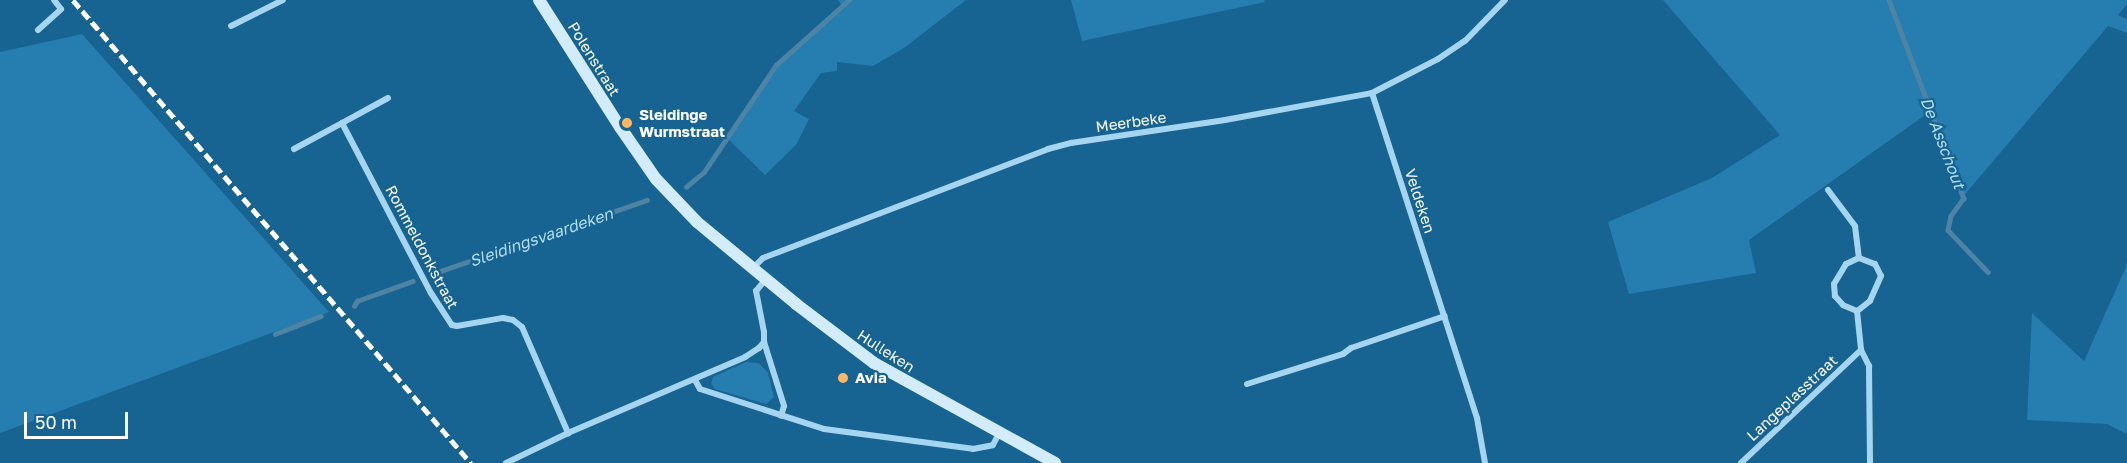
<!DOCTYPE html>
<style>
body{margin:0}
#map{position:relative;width:2127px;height:463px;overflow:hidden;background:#176392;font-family:"Golos Text",sans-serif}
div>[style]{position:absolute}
.green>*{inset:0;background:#267daf}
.stream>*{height:4.5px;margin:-2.25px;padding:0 2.25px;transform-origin:2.25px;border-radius:2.25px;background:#4d83a3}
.minor>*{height:6px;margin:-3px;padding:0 3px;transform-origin:3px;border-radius:3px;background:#a5d5f0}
.secondary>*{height:12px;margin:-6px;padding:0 6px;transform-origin:6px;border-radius:6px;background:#d3ecfb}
.rail>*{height:4.5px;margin-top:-2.25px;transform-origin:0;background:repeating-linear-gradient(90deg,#fff 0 10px,transparent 0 14.5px)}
.dots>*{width:16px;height:16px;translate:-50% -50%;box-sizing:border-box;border:3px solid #176392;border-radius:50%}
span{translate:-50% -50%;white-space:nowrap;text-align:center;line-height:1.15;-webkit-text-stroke:4.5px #176392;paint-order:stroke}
.street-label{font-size:15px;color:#fff}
.poi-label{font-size:15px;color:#fff;font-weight:700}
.left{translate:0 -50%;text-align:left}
.water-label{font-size:16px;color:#b1def7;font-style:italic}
.scale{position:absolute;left:24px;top:412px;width:104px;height:27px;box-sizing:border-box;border:3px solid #fff;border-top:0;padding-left:8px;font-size:18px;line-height:21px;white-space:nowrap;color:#fff;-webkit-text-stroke:4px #176392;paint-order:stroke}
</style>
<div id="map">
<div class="green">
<i style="clip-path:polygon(838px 0,966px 0,904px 48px,873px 66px,837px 62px,837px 71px,821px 73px,794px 111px,809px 119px,796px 145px,765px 175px,728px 139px,776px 65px,842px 6px)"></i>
<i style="clip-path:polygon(1071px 0,1264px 0,1265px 2px,1082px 41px)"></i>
<i style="clip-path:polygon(1663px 0,2127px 0,2127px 4px,2118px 15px,2127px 19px,2127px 33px,2108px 26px,1961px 199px,1928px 113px,1749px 240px,1756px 273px,1629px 294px,1608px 222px,1712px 178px,1780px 135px)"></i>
<i style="clip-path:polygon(82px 34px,329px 312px,0 433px,0 52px)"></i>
<i style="clip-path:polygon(2127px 258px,2127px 434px,2107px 424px,2027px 420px,2032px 313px,2084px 361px,2126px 267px)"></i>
<i style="clip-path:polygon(746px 362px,759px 363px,768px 373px,774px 397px,766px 404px,715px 389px,711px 384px,713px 377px)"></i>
</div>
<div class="stream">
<i style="left:1889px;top:0;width:212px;rotate:69.3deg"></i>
<i style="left:1964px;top:198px;width:22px;rotate:126deg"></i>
<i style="left:1951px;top:216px;width:14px;rotate:102deg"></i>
<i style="left:1948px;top:230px;width:58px;rotate:46.4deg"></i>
<i style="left:686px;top:187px;width:23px;rotate:-40deg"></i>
<i style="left:704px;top:172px;width:129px;rotate:-56.1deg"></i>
<i style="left:776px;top:65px;width:98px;rotate:-41.7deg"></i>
<i style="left:435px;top:273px;width:224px;rotate:-19deg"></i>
<i style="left:354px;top:306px;width:6px;rotate:-59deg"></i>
<i style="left:357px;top:301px;width:59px;rotate:-19.7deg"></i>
<i style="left:275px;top:334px;width:49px;rotate:-21.4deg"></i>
</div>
<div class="minor">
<i style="left:231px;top:26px;width:58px;rotate:-26.6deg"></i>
<i style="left:38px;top:30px;width:31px;rotate:-42deg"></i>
<i style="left:61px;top:9px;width:11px;rotate:-128deg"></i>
<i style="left:1372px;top:93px;width:342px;rotate:72.1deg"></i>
<i style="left:1477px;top:418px;width:46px;rotate:79.9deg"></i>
<i style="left:388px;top:98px;width:52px;rotate:151.5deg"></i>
<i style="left:342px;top:123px;width:192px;rotate:62.4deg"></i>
<i style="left:431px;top:293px;width:38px;rotate:57deg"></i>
<i style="left:452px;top:325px;width:5px;rotate:11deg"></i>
<i style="left:457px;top:326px;width:47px;rotate:-9.9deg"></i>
<i style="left:503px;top:318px;width:10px;rotate:11deg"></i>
<i style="left:513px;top:320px;width:11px;rotate:38deg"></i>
<i style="left:522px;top:327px;width:116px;rotate:66.5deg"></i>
<i style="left:294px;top:149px;width:55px;rotate:-28.4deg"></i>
<i style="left:1828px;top:190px;width:45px;rotate:53.1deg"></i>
<i style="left:1855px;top:226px;width:32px;rotate:83deg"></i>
<i style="left:1859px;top:258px;width:17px;rotate:21deg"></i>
<i style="left:1875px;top:264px;width:13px;rotate:63deg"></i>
<i style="left:1881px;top:276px;width:27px;rotate:114deg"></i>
<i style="left:1870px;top:301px;width:16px;rotate:142deg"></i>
<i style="left:1857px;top:311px;width:39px;rotate:84deg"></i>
<i style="left:1861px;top:350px;width:18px;rotate:63deg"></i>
<i style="left:1869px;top:366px;width:97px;rotate:89.4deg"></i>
<i style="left:753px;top:268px;width:14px;rotate:-45deg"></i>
<i style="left:763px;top:258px;width:305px;rotate:-20.9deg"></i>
<i style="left:1048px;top:149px;width:24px;rotate:-15deg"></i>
<i style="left:1071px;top:143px;width:156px;rotate:-8.5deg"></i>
<i style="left:1225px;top:120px;width:149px;rotate:-10.4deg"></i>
<i style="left:1372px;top:93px;width:74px;rotate:-27.3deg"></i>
<i style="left:1438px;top:59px;width:32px;rotate:-34deg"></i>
<i style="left:1465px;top:41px;width:57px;rotate:-45.7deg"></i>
<i style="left:1857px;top:311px;width:15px;rotate:-157deg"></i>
<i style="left:1843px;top:305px;width:12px;rotate:-132deg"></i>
<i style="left:1835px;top:296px;width:12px;rotate:-95deg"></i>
<i style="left:1834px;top:284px;width:23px;rotate:-59deg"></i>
<i style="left:1846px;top:264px;width:14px;rotate:-25deg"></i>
<i style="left:764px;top:342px;width:67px;rotate:72.6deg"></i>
<i style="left:784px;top:406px;width:10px;rotate:107deg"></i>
<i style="left:695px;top:380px;width:10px;rotate:61deg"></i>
<i style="left:700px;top:389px;width:130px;rotate:17.9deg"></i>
<i style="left:824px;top:429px;width:150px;rotate:7.6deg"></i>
<i style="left:973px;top:449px;width:20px;rotate:-11deg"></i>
<i style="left:993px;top:445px;width:13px;rotate:-63deg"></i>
<i style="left:1247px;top:384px;width:101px;rotate:-17.4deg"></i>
<i style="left:1343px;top:354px;width:10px;rotate:-37deg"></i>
<i style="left:1351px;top:348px;width:99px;rotate:-18.8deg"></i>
<i style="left:506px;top:463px;width:69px;rotate:-25.8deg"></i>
<i style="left:568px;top:433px;width:193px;rotate:-23.2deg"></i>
<i style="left:745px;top:357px;width:17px;rotate:-33deg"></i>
<i style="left:759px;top:348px;width:8px;rotate:-50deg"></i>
<i style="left:764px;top:342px;width:10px;rotate:-90deg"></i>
<i style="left:764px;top:332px;width:42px;rotate:-101deg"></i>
<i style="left:756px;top:291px;width:16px;rotate:-50deg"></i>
<i style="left:1741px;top:463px;width:165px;rotate:-43.3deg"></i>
</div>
<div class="secondary">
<i style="left:539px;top:0;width:151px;rotate:57.5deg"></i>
<i style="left:620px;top:127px;width:63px;rotate:55.3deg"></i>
<i style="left:656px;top:179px;width:59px;rotate:46.4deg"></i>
<i style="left:697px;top:222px;width:129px;rotate:39.6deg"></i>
<i style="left:796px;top:304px;width:98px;rotate:37.1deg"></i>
<i style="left:874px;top:363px;width:207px;rotate:28.9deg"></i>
</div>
<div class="rail">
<i style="left:73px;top:0;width:611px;rotate:49.32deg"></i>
</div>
<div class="dots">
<i style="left:627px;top:123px;background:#ffb765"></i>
<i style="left:843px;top:378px;background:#ffb765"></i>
</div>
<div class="street-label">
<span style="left:594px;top:59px;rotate:58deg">Polenstraat</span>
<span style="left:1131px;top:122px;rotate:-8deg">Meerbeke</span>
<span style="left:1420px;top:201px;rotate:72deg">Veldeken</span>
<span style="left:422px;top:247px;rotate:62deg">Rommeldonkstraat</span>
<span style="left:886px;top:351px;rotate:33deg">Hulleken</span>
<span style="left:1792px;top:398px;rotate:-43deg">Langeplasstraat</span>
</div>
<div class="poi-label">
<span class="left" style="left:639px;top:123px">Sleidinge<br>Wurmstraat</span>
<span class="left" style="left:855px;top:378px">Avia</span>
</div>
<div class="water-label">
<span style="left:1943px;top:143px;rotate:69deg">De Asschout</span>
<span style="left:541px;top:237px;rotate:-19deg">Sleidingsvaardeken</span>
</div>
<div class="scale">50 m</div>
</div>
